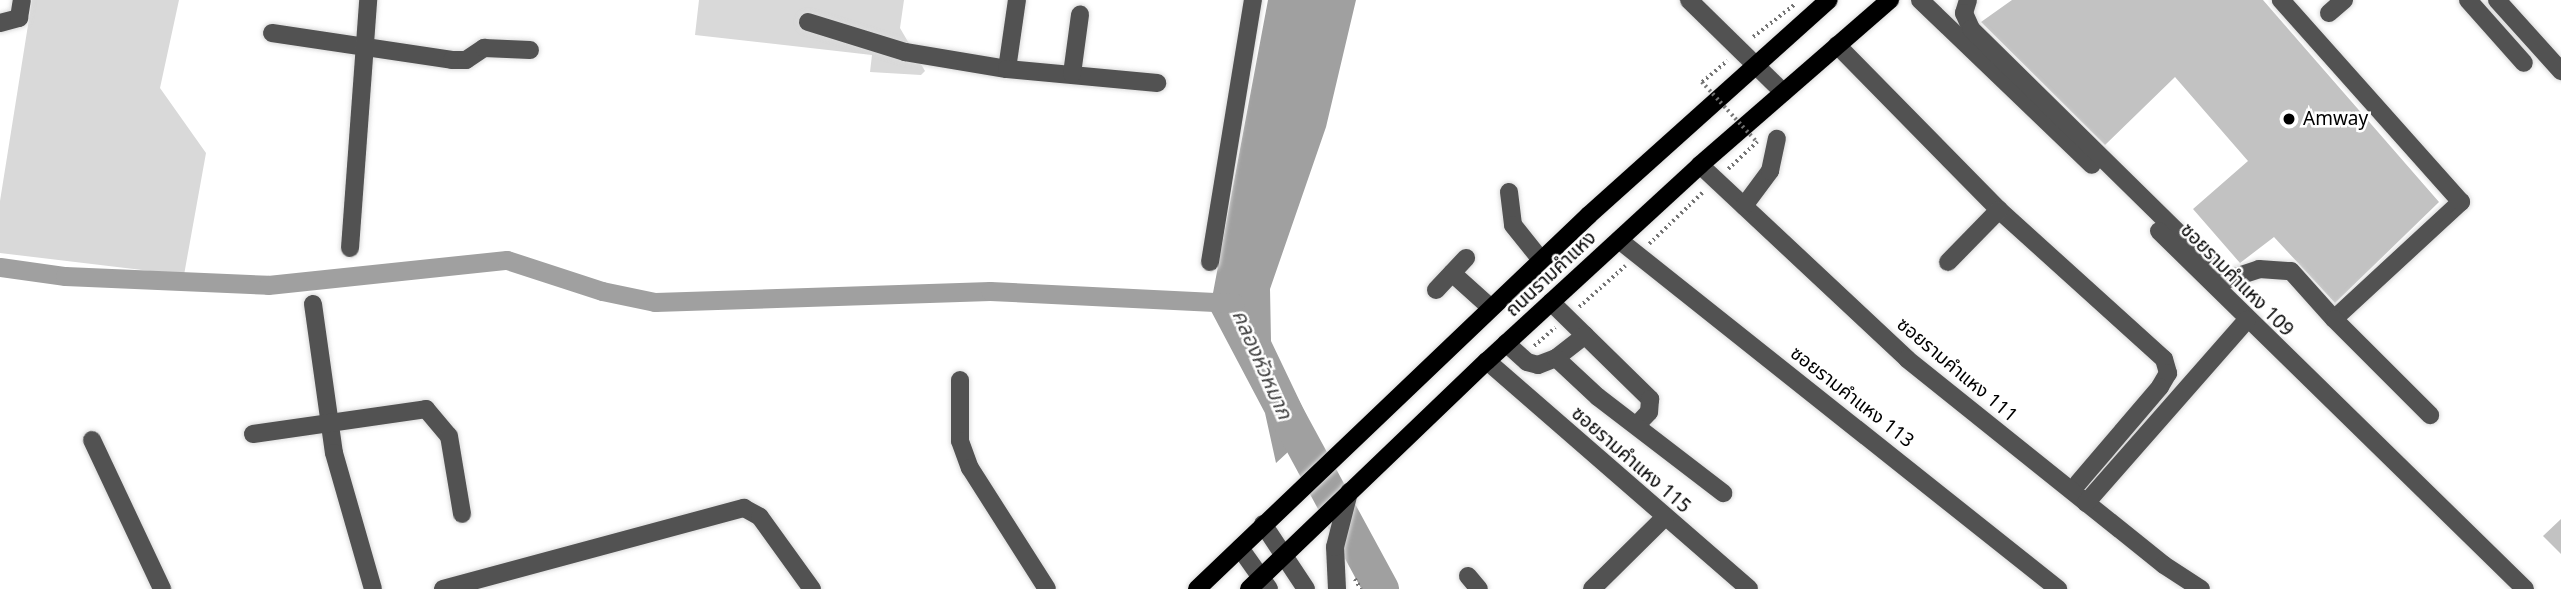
<!DOCTYPE html>
<meta charset="utf-8">
<style>
body{margin:0}
#map{position:relative;width:2561px;height:589px;overflow:hidden;background:#fff;font-family:"Noto Sans","Noto Sans Thai",sans-serif}
div>[style]{position:absolute}
.green>*{inset:0;background:#d9d9d9}
.water>*{inset:0;background:#a0a0a0}
.canal>*{height:19px;margin:-9.5px;padding:0 9.5px;transform-origin:9.5px;border-radius:9.5px;background:#a0a0a0}
.river>*{height:35px;margin:-17.5px;padding:0 17.5px;transform-origin:17.5px;border-radius:17.5px;background:#a0a0a0}
.building>*{inset:0;background:#c2c2c2}
.path>*{height:3.5px;margin-top:-1.75px;transform-origin:0;background:repeating-linear-gradient(90deg,#747474 0 2px,transparent 0 5.5px)}
.roads{filter:drop-shadow(0 0 2px #dbdbdb) drop-shadow(0 0 2px #dbdbdb)}
.minor>*{height:18px;margin:-9px;padding:0 9px;transform-origin:9px;border-radius:9px;background:#525252}
.major>*{height:18px;margin:-9px;padding:0 9px;transform-origin:9px;border-radius:9px;background:#000}
.path-bridge>*{height:3.5px;margin-top:-1.75px;transform-origin:0;background:repeating-linear-gradient(90deg,#747474 0 2px,transparent 0 5.5px)}
.dots>*{width:19px;height:19px;translate:-50% -50%;box-sizing:border-box;border:4px solid #fff;border-radius:50%}
span{translate:-50% -50%;white-space:nowrap;text-align:center;line-height:1.15;-webkit-text-stroke:5px #fff;paint-order:stroke}
.poi-label{font-size:19px;color:#000}
.left{translate:0 -50%;text-align:left}
.street-label{font-size:19px;color:#000}
.water-label{font-size:21px;color:#414141;font-style:italic}
</style>
<div id="map">
<div class="green">
<i style="clip-path:polygon(32px 0,179px 0,160px 88px,206px 153px,184px 275px,0 253px,0 201px)"></i>
<i style="clip-path:polygon(699px 0,904px 0,900px 28px,925px 71px,921px 75px,870px 72px,872px 55px,695px 35px)"></i>
</div>
<div class="water">
<i style="clip-path:polygon(1268px 0,1356px 0,1326px 127px,1270px 289px,1271px 341px,1313px 429px,1276px 463px,1265px 413px,1210px 309px)"></i>
</div>
<div class="canal">
<i style="left:0;top:267px;width:66px;rotate:7.9deg"></i>
<i style="left:65px;top:276px;width:203px;rotate:2.5deg"></i>
<i style="left:268px;top:285px;width:240px;rotate:-6deg"></i>
<i style="left:507px;top:260px;width:100px;rotate:18.1deg"></i>
<i style="left:602px;top:291px;width:54px;rotate:11.7deg"></i>
<i style="left:655px;top:302px;width:335px;rotate:-1.9deg"></i>
<i style="left:990px;top:291px;width:245px;rotate:2.8deg"></i>
</div>
<div class="river">
<i style="left:1278px;top:399px;width:216px;rotate:61.5deg"></i>
</div>
<div class="building">
<i style="clip-path:polygon(2012px 0,2263px 0,2439px 202px,2335px 303px,2274px 237px,2240px 263px,2193px 209px,2248px 161px,2175px 77px,2105px 145px,1981px 22px)"></i>
<i style="clip-path:polygon(2561px 519px,2561px 554px,2543px 536px)"></i>
</div>
<div class="path">
<i style="left:1753px;top:37px;width:52px;rotate:-38deg"></i>
<i style="left:1702px;top:82px;width:33px;rotate:-40deg"></i>
<i style="left:1728px;top:169px;width:40px;rotate:-43deg"></i>
<i style="left:1649px;top:244px;width:76px;rotate:-43.9deg"></i>
<i style="left:1579px;top:307px;width:62px;rotate:-41.7deg"></i>
<i style="left:1534px;top:346px;width:28px;rotate:-41deg"></i>
<i style="left:1355px;top:579px;width:12px;rotate:59deg"></i>
</div>
<div class="roads">
<div class="minor">
<i style="left:1689px;top:0;width:132px;rotate:44.4deg"></i>
<i style="left:1920px;top:0;width:238px;rotate:43.8deg"></i>
<i style="left:1968px;top:0;width:14px;rotate:107deg"></i>
<i style="left:1964px;top:13px;width:17px;rotate:66deg"></i>
<i style="left:1971px;top:29px;width:358px;rotate:44.5deg"></i>
<i style="left:2226px;top:280px;width:35px;rotate:-18deg"></i>
<i style="left:2259px;top:269px;width:32px;rotate:4deg"></i>
<i style="left:2291px;top:271px;width:64px;rotate:48.1deg"></i>
<i style="left:2334px;top:319px;width:173px;rotate:-42.7deg"></i>
<i style="left:2461px;top:202px;width:271px;rotate:-131.7deg"></i>
<i style="left:2468px;top:0;width:84px;rotate:48.4deg"></i>
<i style="left:2497px;top:0;width:96px;rotate:48deg"></i>
<i style="left:2329px;top:13px;width:20px;rotate:-41deg"></i>
<i style="left:808px;top:22px;width:102px;rotate:17.2deg"></i>
<i style="left:905px;top:52px;width:103px;rotate:9.5deg"></i>
<i style="left:1007px;top:69px;width:70px;rotate:-81.8deg"></i>
<i style="left:0;top:23px;width:20px;rotate:-15deg"></i>
<i style="left:19px;top:18px;width:18px;rotate:-81deg"></i>
<i style="left:272px;top:33px;width:182px;rotate:8.5deg"></i>
<i style="left:452px;top:60px;width:14px"></i>
<i style="left:466px;top:60px;width:22px;rotate:-34deg"></i>
<i style="left:484px;top:48px;width:46px;rotate:2.5deg"></i>
<i style="left:1837px;top:45px;width:231px;rotate:45.5deg"></i>
<i style="left:1999px;top:210px;width:222px;rotate:42.1deg"></i>
<i style="left:2164px;top:359px;width:15px;rotate:74deg"></i>
<i style="left:2168px;top:373px;width:16px;rotate:120deg"></i>
<i style="left:2160px;top:387px;width:126px;rotate:130.5deg"></i>
<i style="left:1007px;top:69px;width:151px;rotate:5.3deg"></i>
<i style="left:1072px;top:74px;width:60px;rotate:-82.3deg"></i>
<i style="left:1700px;top:165px;width:284px;rotate:43.1deg"></i>
<i style="left:1907px;top:359px;width:329px;rotate:38.7deg"></i>
<i style="left:2164px;top:565px;width:44px;rotate:33deg"></i>
<i style="left:1509px;top:192px;width:33px;rotate:83deg"></i>
<i style="left:1513px;top:225px;width:45px;rotate:51.3deg"></i>
<i style="left:1744px;top:206px;width:44px;rotate:-53.4deg"></i>
<i style="left:1770px;top:171px;width:33px;rotate:-78deg"></i>
<i style="left:2159px;top:231px;width:512px;rotate:44.37deg"></i>
<i style="left:1619px;top:240px;width:561px;rotate:38.48deg"></i>
<i style="left:350px;top:248px;width:249px;rotate:-85.8deg"></i>
<i style="left:1210px;top:262px;width:266px;rotate:-80.7deg"></i>
<i style="left:1948px;top:262px;width:73px;rotate:-45.6deg"></i>
<i style="left:1452px;top:273px;width:52px;rotate:41.9deg"></i>
<i style="left:1436px;top:290px;width:44px;rotate:-46.8deg"></i>
<i style="left:1551px;top:302px;width:139px;rotate:44.4deg"></i>
<i style="left:1650px;top:399px;width:13px;rotate:94deg"></i>
<i style="left:1649px;top:412px;width:16px;rotate:133deg"></i>
<i style="left:313px;top:304px;width:150px;rotate:82deg"></i>
<i style="left:334px;top:453px;width:141px;rotate:74deg"></i>
<i style="left:2334px;top:319px;width:136px;rotate:45deg"></i>
<i style="left:1506px;top:343px;width:28px;rotate:42deg"></i>
<i style="left:1527px;top:362px;width:11px;rotate:15deg"></i>
<i style="left:1538px;top:365px;width:19px;rotate:-21deg"></i>
<i style="left:1556px;top:358px;width:37px;rotate:-38deg"></i>
<i style="left:1556px;top:358px;width:57px;rotate:42.9deg"></i>
<i style="left:1598px;top:397px;width:158px;rotate:37.5deg"></i>
<i style="left:1487px;top:361px;width:347px;rotate:41deg"></i>
<i style="left:960px;top:380px;width:61px;rotate:90deg"></i>
<i style="left:960px;top:441px;width:29px;rotate:70deg"></i>
<i style="left:970px;top:468px;width:143px;rotate:57.5deg"></i>
<i style="left:253px;top:434px;width:175px;rotate:-8.2deg"></i>
<i style="left:426px;top:409px;width:35px;rotate:50deg"></i>
<i style="left:449px;top:436px;width:79px;rotate:80.5deg"></i>
<i style="left:92px;top:440px;width:165px;rotate:64.8deg"></i>
<i style="left:2086px;top:503px;width:244px;rotate:-48.7deg"></i>
<i style="left:1263px;top:524px;width:78px;rotate:56.5deg"></i>
<i style="left:1240px;top:548px;width:50px;rotate:54.7deg"></i>
<i style="left:1468px;top:576px;width:17px;rotate:50deg"></i>
<i style="left:443px;top:589px;width:312px;rotate:-15.1deg"></i>
<i style="left:744px;top:508px;width:18px;rotate:29deg"></i>
<i style="left:760px;top:517px;width:89px;rotate:54.2deg"></i>
<i style="left:1337px;top:589px;width:42px;rotate:-92.7deg"></i>
<i style="left:1335px;top:547px;width:57px;rotate:-75.7deg"></i>
<i style="left:1592px;top:589px;width:103px;rotate:-44.6deg"></i>
</div>
<div class="major">
<i style="left:1197px;top:589px;width:542px;rotate:-43.65deg"></i>
<i style="left:1589px;top:215px;width:322px;rotate:-41.9deg"></i>
<i style="left:1249px;top:589px;width:330px;rotate:-43.8deg"></i>
<i style="left:1487px;top:361px;width:289px;rotate:-42.6deg"></i>
<i style="left:1700px;top:165px;width:252px;rotate:-41deg"></i>
</div>
</div>
<div class="path-bridge">
<i style="left:1702px;top:82px;width:81px;rotate:47.5deg"></i>
</div>
<div class="dots">
<i style="left:2289px;top:119px;background:#000"></i>
</div>
<div class="poi-label">
<span class="left" style="left:2303px;top:119px">Amway</span>
</div>
<div class="street-label">
<span style="left:1551px;top:274px;rotate:-43deg">ถนนรามคำแหง</span>
<span style="left:2237px;top:280px;rotate:45deg">ซอยรามคำแหง 109</span>
<span style="left:1957px;top:370px;rotate:40deg">ซอยรามคำแหง 111</span>
<span style="left:1852px;top:397px;rotate:38deg">ซอยรามคำแหง 113</span>
<span style="left:1631px;top:460px;rotate:41deg">ซอยรามคำแหง 115</span>
</div>
<div class="water-label">
<span style="left:1263px;top:364px;rotate:66deg">คลองหัวหมาก</span>
</div>
</div>
